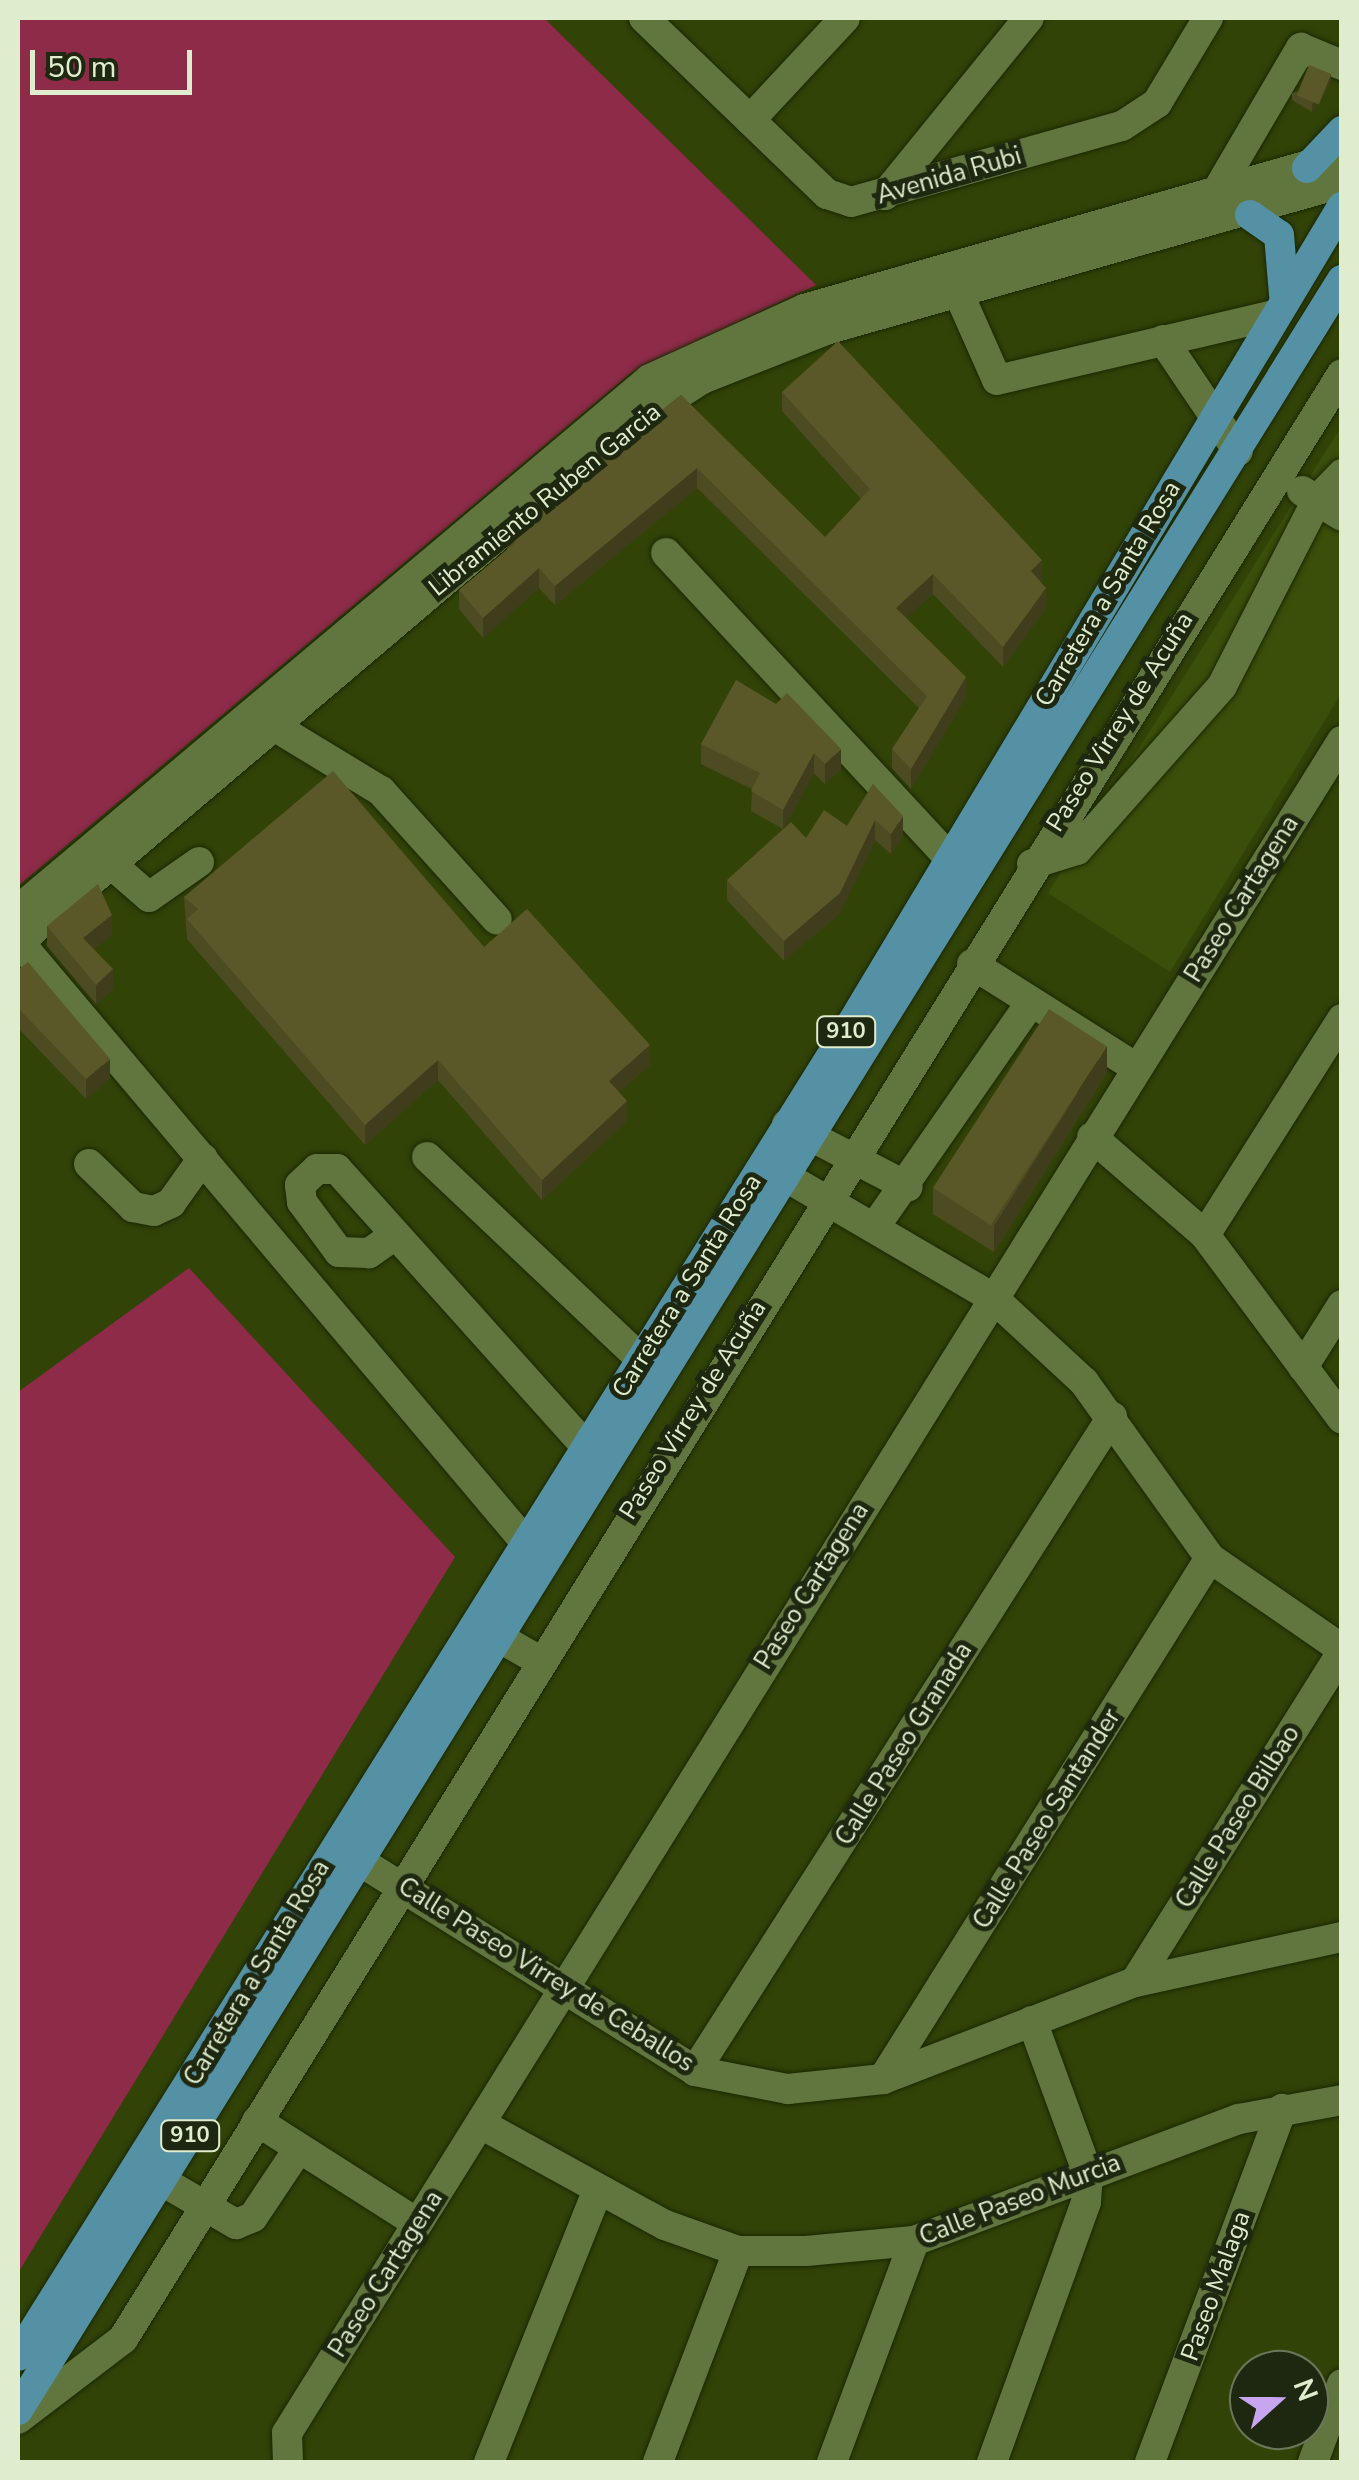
<!DOCTYPE html>
<meta charset="utf-8">
<style>
body{margin:0}
#map{position:relative;width:1359px;height:2480px;overflow:hidden;background:#324308;font-family:"Nunito Sans",sans-serif}
div>[style]{position:absolute}
.built>*{inset:0;background:#3a4f0a}
.green>*{inset:0;background:#8d2b49}
.roads{filter:drop-shadow(0 0 2px #1b2800) drop-shadow(0 0 2px #1b2800)}
.minor>*{height:30px;margin:-15px;padding:0 15px;transform-origin:15px;border-radius:15px;background:#61763e}
.major>*{height:30px;margin:-15px;padding:0 15px;transform-origin:15px;border-radius:15px;background:#5591a5}
.wall>*{inset:0;background:#4d4b22}
.shaded-wall>*{inset:0;background:#3f3d1c}
.building>*{inset:0;background:#5a5728;transform-origin:0 0}
span{translate:-50% -50%;white-space:nowrap;text-align:center;line-height:1.15;-webkit-text-stroke:10px #1e270f;paint-order:stroke}
.shield-label span{padding:2px 8px;background:#1e270f;border:2px solid;border-radius:8px;-webkit-text-stroke-width:0}
.shield-label{font-size:22px;color:#dfecce;font-weight:700}
.street-label{font-size:25px;color:#dfecce}
.frame{position:absolute;inset:0;border:20px solid #dfecce;pointer-events:none}
.north{position:absolute;left:1229px;top:2350px;width:100px;height:100px;box-sizing:border-box;background:#1e270f;border:2px solid #6b765b;border-radius:50%;rotate:69deg;font-size:28px;font-weight:700;line-height:40px;text-align:center;color:#dfecce}
.north::after{content:'';display:block;margin:auto;width:35px;height:45px;background:#c8a6ef;clip-path:polygon(50% 0,100% 100%,50% 72%,0 100%)}
.scale{position:absolute;left:30px;top:50px;width:162px;height:45px;box-sizing:border-box;border:5px solid #dfecce;border-top:0;padding-left:12px;font-size:30px;line-height:35px;white-space:nowrap;color:#dfecce;-webkit-text-stroke:8px #1e270f;paint-order:stroke}
</style>
<div id="map">
<div class="built">
<i style="clip-path:polygon(1341px 427px,1341px 694px,1170px 972px,1048px 893px)"></i>
</div>
<div class="green">
<i style="clip-path:polygon(18px 18px,544px 18px,816px 285px,631px 373px,18px 886px)"></i>
<i style="clip-path:polygon(189px 1268px,455px 1557px,18px 2273px,18px 1392px)"></i>
</div>
<div class="roads">
<div class="minor">
<i style="left:644px;top:18px;width:254px;rotate:43.9deg"></i>
<i style="left:827px;top:194px;width:25px;rotate:18deg"></i>
<i style="left:851px;top:202px;width:281px;rotate:-15.7deg"></i>
<i style="left:1122px;top:126px;width:42px;rotate:-33.3deg"></i>
<i style="left:1157px;top:103px;width:99px;rotate:-59deg"></i>
<i style="left:750px;top:120px;width:139px;rotate:-47deg"></i>
<i style="left:885px;top:195px;width:228px;rotate:-50.9deg"></i>
<i style="left:1214px;top:196px;width:172px;rotate:-59.6deg"></i>
<i style="left:1301px;top:48px;width:44px;rotate:22.5deg"></i>
<i style="left:958px;top:292px;width:96px;rotate:66.1deg"></i>
<i style="left:997px;top:380px;width:285px;rotate:-13.2deg"></i>
<i style="left:1163px;top:340px;width:134px;rotate:56deg"></i>
<i style="left:1302px;top:491px;width:47px;rotate:32deg"></i>
<i style="left:666px;top:553px;width:444px;rotate:47.1deg"></i>
<i style="left:274px;top:726px;width:125px;rotate:31.3deg"></i>
<i style="left:381px;top:791px;width:173px;rotate:48deg"></i>
<i style="left:111px;top:864px;width:50px;rotate:41deg"></i>
<i style="left:149px;top:897px;width:61px;rotate:-35deg"></i>
<i style="left:1032px;top:864px;width:47px;rotate:-17.3deg"></i>
<i style="left:1077px;top:850px;width:219px;rotate:-48.5deg"></i>
<i style="left:1222px;top:686px;width:209px;rotate:-62.9deg"></i>
<i style="left:1317px;top:500px;width:36px;rotate:-46deg"></i>
<i style="left:18px;top:910px;width:825px;rotate:-40.04deg"></i>
<i style="left:650px;top:379px;width:169px;rotate:-24.4deg"></i>
<i style="left:804px;top:309px;width:547px;rotate:-15.92deg"></i>
<i style="left:19px;top:942px;width:788px;rotate:49.84deg"></i>
<i style="left:18px;top:943px;width:795px;rotate:-40.3deg"></i>
<i style="left:624px;top:429px;width:93px;rotate:-32.7deg"></i>
<i style="left:702px;top:379px;width:136px;rotate:-21.5deg"></i>
<i style="left:829px;top:329px;width:533px;rotate:-15.89deg"></i>
<i style="left:972px;top:964px;width:193px;rotate:32.3deg"></i>
<i style="left:787px;top:1124px;width:136px;rotate:27.5deg"></i>
<i style="left:1092px;top:1137px;width:150px;rotate:40.9deg"></i>
<i style="left:1205px;top:1235px;width:229px;rotate:53.3deg"></i>
<i style="left:427px;top:1157px;width:296px;rotate:43.4deg"></i>
<i style="left:89px;top:1164px;width:62px;rotate:44.3deg"></i>
<i style="left:133px;top:1207px;width:21px;rotate:11deg"></i>
<i style="left:154px;top:1211px;width:19px;rotate:-25deg"></i>
<i style="left:171px;top:1203px;width:55px;rotate:-54.6deg"></i>
<i style="left:764px;top:1164px;width:264px;rotate:30.3deg"></i>
<i style="left:992px;top:1297px;width:125px;rotate:42.7deg"></i>
<i style="left:1084px;top:1382px;width:216px;rotate:54.4deg"></i>
<i style="left:1210px;top:1558px;width:160px;rotate:34.6deg"></i>
<i style="left:874px;top:1228px;width:272px;rotate:-55.2deg"></i>
<i style="left:395px;top:1235px;width:32px;rotate:145deg"></i>
<i style="left:369px;top:1253px;width:30px;rotate:-178deg"></i>
<i style="left:339px;top:1252px;width:62px;rotate:-126.5deg"></i>
<i style="left:302px;top:1202px;width:17px;rotate:-97deg"></i>
<i style="left:300px;top:1185px;width:23px;rotate:-43deg"></i>
<i style="left:317px;top:1169px;width:20px"></i>
<i style="left:337px;top:1169px;width:375px;rotate:48.1deg"></i>
<i style="left:1205px;top:1235px;width:256px;rotate:-57.6deg"></i>
<i style="left:1303px;top:1367px;width:73px;rotate:-57.8deg"></i>
<i style="left:498px;top:1637px;width:48px;rotate:29.7deg"></i>
<i style="left:337px;top:1847px;width:422px;rotate:32deg"></i>
<i style="left:695px;top:2071px;width:95px;rotate:11deg"></i>
<i style="left:788px;top:2089px;width:96px;rotate:-6deg"></i>
<i style="left:883px;top:2079px;width:270px;rotate:-21.1deg"></i>
<i style="left:1135px;top:1982px;width:212px;rotate:-12.3deg"></i>
<i style="left:1135px;top:1982px;width:390px;rotate:-57.9deg"></i>
<i style="left:695px;top:2071px;width:776px;rotate:-57.48deg"></i>
<i style="left:883px;top:2079px;width:615px;rotate:-57.89deg"></i>
<i style="left:257px;top:2121px;width:190px;rotate:32.5deg"></i>
<i style="left:481px;top:2124px;width:210px;rotate:28.8deg"></i>
<i style="left:665px;top:2225px;width:77px;rotate:19.6deg"></i>
<i style="left:738px;top:2251px;width:68px"></i>
<i style="left:806px;top:2251px;width:108px;rotate:-5.3deg"></i>
<i style="left:914px;top:2241px;width:347px;rotate:-20.6deg"></i>
<i style="left:1239px;top:2119px;width:105px;rotate:-10.5deg"></i>
<i style="left:162px;top:2181px;width:86px;rotate:30.2deg"></i>
<i style="left:236px;top:2224px;width:18px;rotate:-22deg"></i>
<i style="left:253px;top:2217px;width:83px;rotate:-56.3deg"></i>
<i style="left:18px;top:2419px;width:132px;rotate:-37.3deg"></i>
<i style="left:123px;top:2339px;width:2312px;rotate:-58.19deg"></i>
<i style="left:288px;top:2462px;width:29px;rotate:-92deg"></i>
<i style="left:287px;top:2433px;width:1994px;rotate:-58.06deg"></i>
<i style="left:489px;top:2462px;width:288px;rotate:-68.2deg"></i>
<i style="left:658px;top:2462px;width:226px;rotate:-69.2deg"></i>
<i style="left:832px;top:2462px;width:236px;rotate:-69.6deg"></i>
<i style="left:992px;top:2462px;width:276px;rotate:-70.1deg"></i>
<i style="left:1086px;top:2202px;width:28px;rotate:-86deg"></i>
<i style="left:1088px;top:2174px;width:163px;rotate:-110.1deg"></i>
<i style="left:1150px;top:2462px;width:377px;rotate:-69.5deg"></i>
<i style="left:1313px;top:2462px;width:83px;rotate:-69.6deg"></i>
</div>
<div class="major">
<i style="left:1307px;top:168px;width:51px;rotate:-46.6deg"></i>
<i style="left:1250px;top:215px;width:35px;rotate:35deg"></i>
<i style="left:1279px;top:235px;width:60px;rotate:85.2deg"></i>
<i style="left:18px;top:2356px;width:1572px;rotate:-57.97deg"></i>
<i style="left:852px;top:1023px;width:952px;rotate:-59.02deg"></i>
<i style="left:18px;top:2410px;width:2508px;rotate:-58.14deg"></i>
</div>
</div>
<div class="wall">
<i style="clip-path:polygon(1331px 81px,1312px 112px,1292px 100px,1292px 93px)"></i>
<i style="clip-path:polygon(782px 392px,1042px 579px,1040px 581px,1046px 608px,1003px 667px,933px 594px,906px 618px,966px 697px,911px 789px,892px 768px,892px 749px,919px 708px,697px 488px,555px 605px,539px 588px,483px 638px,459px 609px,459px 590px,507px 550px,507px 533px,681px 395px,825px 537px,861px 499px,782px 411px)"></i>
<i style="clip-path:polygon(736px 680px,841px 769px,825px 784px,814px 773px,783px 829px,751px 811px,752px 789px,701px 764px,701px 744px)"></i>
<i style="clip-path:polygon(873px 784px,903px 836px,891px 854px,875px 840px,840px 913px,784px 961px,727px 900px,727px 880px,806px 838px,847px 826px)"></i>
<i style="clip-path:polygon(184px 897px,484px 947px,650px 1065px,619px 1092px,627px 1121px,542px 1200px,438px 1080px,365px 1145px,187px 939px)"></i>
<i style="clip-path:polygon(47px 926px,112px 935px,94px 949px,113px 989px,96px 1004px,47px 946px)"></i>
<i style="clip-path:polygon(18px 970px,110px 1079px,86px 1099px,18px 1028px)"></i>
<i style="clip-path:polygon(1107px 1072px,994px 1252px,933px 1214px,933px 1188px)"></i>
</div>
<div class="shaded-wall">
<i style="clip-path:polygon(1331px 74px,1331px 81px,1312px 112px,1312px 105px)"></i>
<i style="clip-path:polygon(697px 468px,697px 488px,555px 605px,555px 586px)"></i>
<i style="clip-path:polygon(1042px 560px,1042px 579px,1031px 590px,1031px 571px)"></i>
<i style="clip-path:polygon(539px 568px,539px 588px,483px 638px,483px 618px)"></i>
<i style="clip-path:polygon(933px 574px,933px 594px,896px 628px,896px 608px)"></i>
<i style="clip-path:polygon(1046px 588px,1046px 608px,1003px 667px,1003px 647px)"></i>
<i style="clip-path:polygon(966px 677px,966px 697px,911px 789px,911px 769px)"></i>
<i style="clip-path:polygon(841px 749px,841px 769px,825px 784px,825px 764px)"></i>
<i style="clip-path:polygon(814px 753px,814px 773px,783px 829px,783px 810px)"></i>
<i style="clip-path:polygon(903px 816px,903px 836px,891px 854px,891px 834px)"></i>
<i style="clip-path:polygon(875px 820px,875px 840px,840px 913px,784px 961px,784px 941px)"></i>
<i style="clip-path:polygon(112px 915px,112px 935px,83px 958px,83px 938px)"></i>
<i style="clip-path:polygon(113px 969px,113px 989px,96px 1004px,96px 985px)"></i>
<i style="clip-path:polygon(650px 1045px,650px 1065px,609px 1101px,609px 1081px)"></i>
<i style="clip-path:polygon(1107px 1046px,1107px 1072px,994px 1252px,994px 1226px)"></i>
<i style="clip-path:polygon(110px 1059px,110px 1079px,86px 1099px,86px 1079px)"></i>
<i style="clip-path:polygon(438px 1060px,438px 1080px,365px 1145px,365px 1125px)"></i>
<i style="clip-path:polygon(627px 1101px,627px 1121px,542px 1200px,542px 1180px)"></i>
</div>
<div class="building">
<i style="left:1309px;top:65px;width:24px;height:33px;rotate:22deg"></i>
<i style="clip-path:polygon(838px 341px,1042px 560px,1031px 571px,1046px 588px,1003px 647px,933px 574px,896px 608px,966px 677px,911px 769px,892px 749px,927px 696px,697px 468px,555px 586px,539px 568px,483px 618px,459px 590px,516px 542px,507px 533px,681px 395px,825px 537px,870px 489px,782px 392px)"></i>
<i style="clip-path:polygon(736px 680px,776px 704px,787px 693px,841px 749px,825px 764px,814px 753px,783px 810px,751px 791px,760px 773px,701px 744px)"></i>
<i style="clip-path:polygon(333px 771px,484px 947px,527px 909px,650px 1045px,609px 1081px,627px 1101px,542px 1180px,438px 1060px,365px 1125px,187px 919px,198px 909px,184px 897px)"></i>
<i style="clip-path:polygon(873px 784px,903px 816px,891px 834px,875px 820px,840px 893px,784px 941px,727px 880px,791px 822px,806px 838px,824px 810px,847px 826px)"></i>
<i style="clip-path:polygon(98px 884px,112px 915px,83px 938px,113px 969px,96px 985px,47px 926px)"></i>
<i style="clip-path:polygon(28px 962px,110px 1059px,86px 1079px,18px 1008px,18px 970px)"></i>
<i style="left:1049px;top:1009px;width:69px;height:213px;rotate:33deg"></i>
</div>
<div class="shield-label">
<span style="left:846px;top:1032px">910</span>
<span style="left:190px;top:2136px">910</span>
</div>
<div class="street-label">
<span style="left:949px;top:176px;rotate:-16deg">Avenida Rubi</span>
<span style="left:545px;top:500px;rotate:-39deg">Libramiento Ruben Garcia</span>
<span style="left:1108px;top:594px;rotate:-59deg">Carretera a Santa Rosa</span>
<span style="left:1120px;top:722px;rotate:-58deg">Paseo Virrey de Acuña</span>
<span style="left:1242px;top:899px;rotate:-58deg">Paseo Cartagena</span>
<span style="left:687px;top:1286px;rotate:-58deg">Carretera a Santa Rosa</span>
<span style="left:693px;top:1410px;rotate:-58deg">Paseo Virrey de Acuña</span>
<span style="left:812px;top:1586px;rotate:-58deg">Paseo Cartagena</span>
<span style="left:904px;top:1744px;rotate:-58deg">Calle Paseo Granada</span>
<span style="left:1238px;top:1817px;rotate:-58deg">Calle Paseo Bilbao</span>
<span style="left:1047px;top:1819px;rotate:-58deg">Calle Paseo Santander</span>
<span style="left:257px;top:1973px;rotate:-59deg">Carretera a Santa Rosa</span>
<span style="left:546px;top:1975px;rotate:32deg">Calle Paseo Virrey de Ceballos</span>
<span style="left:1020px;top:2200px;rotate:-21deg">Calle Paseo Murcia</span>
<span style="left:386px;top:2274px;rotate:-58deg">Paseo Cartagena</span>
<span style="left:1216px;top:2286px;rotate:-70deg">Paseo Malaga</span>
</div>
<div class="frame"></div>
<div class="north">N</div>
<div class="scale">50 m</div>
</div>
